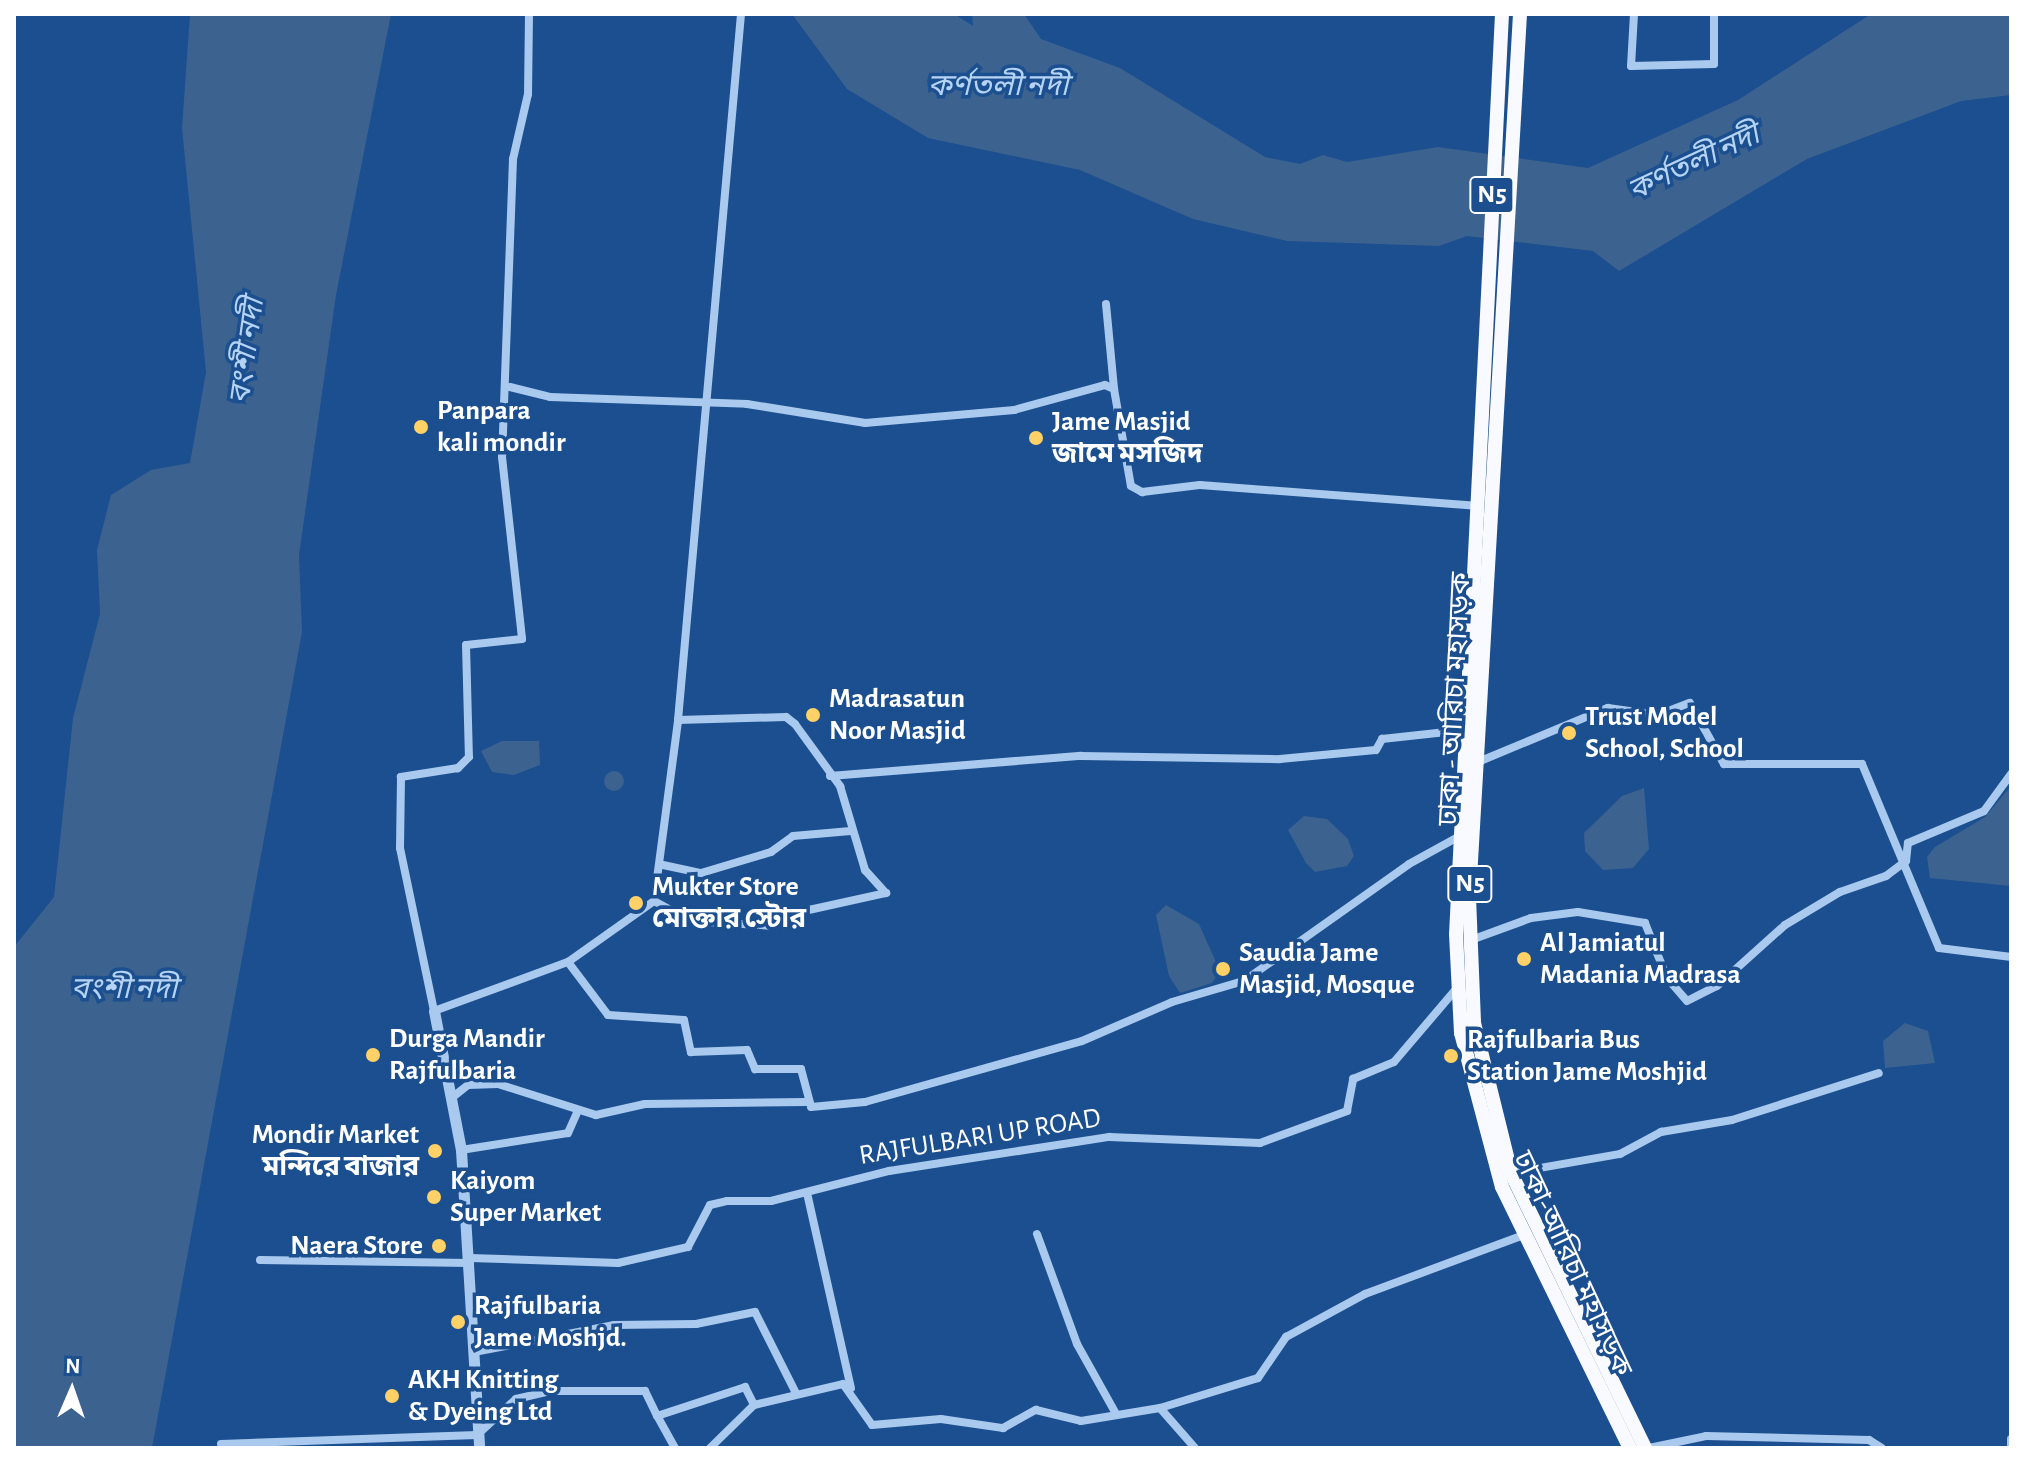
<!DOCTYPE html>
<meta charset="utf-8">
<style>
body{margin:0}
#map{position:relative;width:2025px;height:1462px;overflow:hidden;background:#1b4f8f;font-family:"Alegreya Sans","Noto Sans Bengali",sans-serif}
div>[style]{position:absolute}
.water>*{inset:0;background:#3c6290}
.round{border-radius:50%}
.minor>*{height:8px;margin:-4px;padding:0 4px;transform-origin:4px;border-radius:4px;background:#a9c9ee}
.tertiary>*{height:11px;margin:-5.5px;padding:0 5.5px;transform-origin:5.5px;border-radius:5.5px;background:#a9c9ee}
.trunk>*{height:14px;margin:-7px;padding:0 7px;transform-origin:7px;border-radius:7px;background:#f8faff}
.dots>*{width:22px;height:22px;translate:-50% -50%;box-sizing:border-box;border:4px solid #1b4f8f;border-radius:50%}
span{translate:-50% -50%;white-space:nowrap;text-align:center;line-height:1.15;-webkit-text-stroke:7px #1b4f8f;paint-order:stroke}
.shield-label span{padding:2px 6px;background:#1b4f8f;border:2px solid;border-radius:6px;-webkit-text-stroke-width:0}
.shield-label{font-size:26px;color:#fff;font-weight:700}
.poi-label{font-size:28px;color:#fff;font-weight:700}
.left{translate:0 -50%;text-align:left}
.right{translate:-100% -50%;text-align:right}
.street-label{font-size:28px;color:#fff}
.water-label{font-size:30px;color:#b5d3f5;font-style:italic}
.frame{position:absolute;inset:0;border:16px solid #fff;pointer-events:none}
.north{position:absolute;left:32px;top:1350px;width:80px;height:80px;-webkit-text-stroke:6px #1b4f8f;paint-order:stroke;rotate:2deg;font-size:22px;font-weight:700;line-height:32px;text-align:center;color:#fff}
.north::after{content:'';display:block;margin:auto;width:28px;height:36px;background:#fff;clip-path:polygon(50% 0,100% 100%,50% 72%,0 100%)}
</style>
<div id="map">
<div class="water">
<i style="clip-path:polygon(190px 14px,391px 14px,336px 295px,299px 555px,302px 632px,152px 1448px,14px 1448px,14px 947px,54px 897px,73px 718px,100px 614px,97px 550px,111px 495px,151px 470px,190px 463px,206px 372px,182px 128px)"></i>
<i style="clip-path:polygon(792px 14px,954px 14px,973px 26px,972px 14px,1024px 14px,1041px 39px,1120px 68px,1265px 157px,1300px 164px,1323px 155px,1347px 162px,1438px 147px,1588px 168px,1738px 100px,1871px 14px,2011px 14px,2011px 95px,1961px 101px,1807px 159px,1619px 271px,1593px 251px,1467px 236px,1439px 246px,1287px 241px,1193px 219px,1080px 170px,928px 138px,847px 89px)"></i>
<i style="clip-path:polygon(502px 741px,539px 741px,540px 765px,514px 775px,492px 772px,481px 751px)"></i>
<i class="round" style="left:604px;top:771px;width:20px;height:20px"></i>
<i style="clip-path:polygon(2011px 786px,2011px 886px,1930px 878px,1927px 857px,1935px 847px,1985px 817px)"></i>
<i style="clip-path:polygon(1644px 788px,1649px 849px,1633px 868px,1603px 870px,1585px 851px,1584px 833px,1622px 796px)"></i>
<i style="clip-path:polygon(1304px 816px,1327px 819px,1348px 839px,1354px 856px,1347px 866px,1315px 872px,1306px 863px,1288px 830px)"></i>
<i style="clip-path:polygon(1166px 905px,1199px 924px,1220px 971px,1212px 983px,1180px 993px,1169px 976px,1156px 915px)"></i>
<i style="clip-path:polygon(1905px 1023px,1928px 1031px,1935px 1063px,1885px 1068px,1883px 1041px)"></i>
</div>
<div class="minor">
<i style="left:529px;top:14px;width:80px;rotate:90.7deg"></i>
<i style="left:528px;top:94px;width:67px;rotate:103deg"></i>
<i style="left:513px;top:159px;width:298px;rotate:92.1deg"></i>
<i style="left:502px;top:457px;width:183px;rotate:83.7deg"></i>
<i style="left:522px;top:639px;width:56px;rotate:173.9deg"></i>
<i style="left:466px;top:645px;width:112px;rotate:88.5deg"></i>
<i style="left:469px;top:757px;width:16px;rotate:135deg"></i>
<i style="left:458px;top:768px;width:58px;rotate:171deg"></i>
<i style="left:401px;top:777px;width:71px;rotate:90.8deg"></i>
<i style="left:400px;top:848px;width:167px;rotate:78.2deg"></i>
<i style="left:434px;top:1011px;width:143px;rotate:-20.1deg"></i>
<i style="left:568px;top:962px;width:105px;rotate:-35.3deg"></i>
<i style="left:654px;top:901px;width:183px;rotate:-82.4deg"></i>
<i style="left:678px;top:720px;width:709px;rotate:-84.9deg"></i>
<i style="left:1634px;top:14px;width:52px;rotate:93.3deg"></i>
<i style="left:1631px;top:66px;width:83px;rotate:-1.4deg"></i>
<i style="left:1714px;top:64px;width:50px;rotate:-90deg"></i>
<i style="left:1106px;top:304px;width:85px;rotate:84.6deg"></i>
<i style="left:510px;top:387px;width:41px;rotate:14deg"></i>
<i style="left:550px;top:397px;width:197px;rotate:2deg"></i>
<i style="left:747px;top:404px;width:120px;rotate:9.1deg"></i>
<i style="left:865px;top:423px;width:150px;rotate:-5deg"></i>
<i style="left:1014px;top:410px;width:94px;rotate:-15.4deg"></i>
<i style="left:1105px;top:385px;width:10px;rotate:24deg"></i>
<i style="left:1114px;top:389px;width:98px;rotate:80.1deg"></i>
<i style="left:1131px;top:486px;width:13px;rotate:29deg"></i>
<i style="left:1142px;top:492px;width:58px;rotate:-6.9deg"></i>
<i style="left:1200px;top:485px;width:280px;rotate:4.3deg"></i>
<i style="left:678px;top:720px;width:108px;rotate:-1.6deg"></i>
<i style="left:786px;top:717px;width:11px;rotate:38deg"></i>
<i style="left:795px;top:724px;width:77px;rotate:54deg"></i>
<i style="left:840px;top:786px;width:88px;rotate:73.4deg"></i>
<i style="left:865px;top:870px;width:31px;rotate:48deg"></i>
<i style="left:1478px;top:762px;width:141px;rotate:-22.6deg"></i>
<i style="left:1608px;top:708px;width:50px;rotate:8deg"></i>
<i style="left:1658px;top:715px;width:34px;rotate:-21deg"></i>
<i style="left:1690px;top:703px;width:70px;rotate:60.9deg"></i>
<i style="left:1724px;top:764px;width:138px"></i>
<i style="left:1862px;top:764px;width:199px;rotate:67.3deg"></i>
<i style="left:1939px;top:948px;width:73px;rotate:7.1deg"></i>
<i style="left:830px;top:776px;width:252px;rotate:-4.6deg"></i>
<i style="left:1081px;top:756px;width:199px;rotate:0.9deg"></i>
<i style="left:1280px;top:759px;width:96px;rotate:-5.4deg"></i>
<i style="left:1376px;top:750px;width:13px;rotate:-61deg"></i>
<i style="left:1382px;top:739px;width:83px;rotate:-6.2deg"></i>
<i style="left:663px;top:865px;width:39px;rotate:12deg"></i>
<i style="left:701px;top:873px;width:73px;rotate:-16.7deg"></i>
<i style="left:771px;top:852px;width:27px;rotate:-36deg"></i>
<i style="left:793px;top:836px;width:58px;rotate:-4.9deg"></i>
<i style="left:654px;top:901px;width:42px;rotate:28.4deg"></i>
<i style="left:691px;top:921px;width:83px;rotate:3.4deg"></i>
<i style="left:774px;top:926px;width:9px;rotate:-72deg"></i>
<i style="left:777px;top:917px;width:112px;rotate:-12.4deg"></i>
<i style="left:1471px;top:940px;width:64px;rotate:-20.1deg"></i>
<i style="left:1531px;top:918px;width:47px;rotate:-7.3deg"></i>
<i style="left:1578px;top:912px;width:68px;rotate:9.3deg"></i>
<i style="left:1645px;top:923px;width:59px;rotate:68.2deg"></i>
<i style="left:1667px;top:978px;width:30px;rotate:49deg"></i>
<i style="left:1687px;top:1001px;width:34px;rotate:-27deg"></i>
<i style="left:1717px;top:986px;width:91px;rotate:-41.9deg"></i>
<i style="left:1785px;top:925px;width:64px;rotate:-31deg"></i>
<i style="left:1840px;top:892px;width:49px;rotate:-19.2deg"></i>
<i style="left:1886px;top:876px;width:25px;rotate:-37deg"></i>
<i style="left:1906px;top:861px;width:18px;rotate:-84deg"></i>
<i style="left:1908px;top:843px;width:82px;rotate:-22.8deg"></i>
<i style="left:1984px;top:811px;width:46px;rotate:-53.9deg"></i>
<i style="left:568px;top:962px;width:66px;rotate:53deg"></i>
<i style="left:608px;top:1015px;width:76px;rotate:3.8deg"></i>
<i style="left:684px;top:1020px;width:33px;rotate:78deg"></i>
<i style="left:691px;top:1052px;width:56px;rotate:-2deg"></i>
<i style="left:747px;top:1050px;width:21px;rotate:67deg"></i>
<i style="left:755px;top:1069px;width:46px"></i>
<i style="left:801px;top:1069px;width:39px;rotate:75deg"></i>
<i style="left:811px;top:1107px;width:54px;rotate:-5.3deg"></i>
<i style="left:865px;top:1102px;width:225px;rotate:-15.7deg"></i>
<i style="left:1082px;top:1041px;width:98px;rotate:-23.4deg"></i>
<i style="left:1172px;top:1002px;width:75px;rotate:-16.3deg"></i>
<i style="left:1244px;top:981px;width:202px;rotate:-35.3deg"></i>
<i style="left:1409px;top:864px;width:58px;rotate:-28.8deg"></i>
<i style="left:454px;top:1096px;width:18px;rotate:-38deg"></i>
<i style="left:468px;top:1085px;width:30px;rotate:-2deg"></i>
<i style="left:498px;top:1084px;width:103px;rotate:17.6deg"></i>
<i style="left:596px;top:1115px;width:50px;rotate:-12.7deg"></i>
<i style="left:645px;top:1104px;width:162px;rotate:-0.7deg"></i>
<i style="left:461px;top:1150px;width:108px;rotate:-9deg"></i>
<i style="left:568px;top:1133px;width:22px;rotate:-66deg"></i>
<i style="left:1511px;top:1173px;width:111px;rotate:-9.9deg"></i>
<i style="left:1620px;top:1154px;width:47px;rotate:-28.2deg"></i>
<i style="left:1661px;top:1132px;width:72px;rotate:-9.6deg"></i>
<i style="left:1732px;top:1120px;width:154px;rotate:-17.7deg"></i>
<i style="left:807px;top:1193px;width:200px;rotate:77.3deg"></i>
<i style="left:1037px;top:1234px;width:117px;rotate:70deg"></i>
<i style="left:1077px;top:1344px;width:78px;rotate:60.8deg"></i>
<i style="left:470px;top:1258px;width:148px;rotate:1.9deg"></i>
<i style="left:618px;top:1263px;width:72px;rotate:-12.9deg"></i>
<i style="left:688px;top:1247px;width:47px;rotate:-62.4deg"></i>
<i style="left:710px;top:1205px;width:17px;rotate:-13deg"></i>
<i style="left:727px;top:1201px;width:44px"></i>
<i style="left:771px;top:1201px;width:122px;rotate:-14.3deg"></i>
<i style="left:889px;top:1171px;width:223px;rotate:-8.8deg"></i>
<i style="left:1109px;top:1137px;width:151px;rotate:2.3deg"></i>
<i style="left:1260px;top:1143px;width:93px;rotate:-20.2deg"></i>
<i style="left:1347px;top:1111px;width:33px;rotate:-79deg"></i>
<i style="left:1353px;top:1079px;width:44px;rotate:-22.5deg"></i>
<i style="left:1394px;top:1062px;width:97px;rotate:-49.6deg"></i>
<i style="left:260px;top:1260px;width:210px;rotate:0.8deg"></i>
<i style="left:474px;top:1352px;width:143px;rotate:-10.9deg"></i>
<i style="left:614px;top:1325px;width:82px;rotate:-0.7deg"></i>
<i style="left:696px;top:1324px;width:60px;rotate:-11.5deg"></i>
<i style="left:755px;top:1312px;width:91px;rotate:63.2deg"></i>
<i style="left:1160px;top:1408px;width:102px;rotate:-17deg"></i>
<i style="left:1258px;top:1378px;width:50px;rotate:-55.7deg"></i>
<i style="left:1286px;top:1337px;width:90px;rotate:-28.6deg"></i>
<i style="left:1365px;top:1294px;width:172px;rotate:-20.4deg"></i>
<i style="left:2011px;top:1439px;width:6px;rotate:90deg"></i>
<i style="left:221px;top:1444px;width:256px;rotate:-2deg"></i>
<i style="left:477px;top:1435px;width:53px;rotate:-42.7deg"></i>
<i style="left:516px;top:1399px;width:35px;rotate:-13deg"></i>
<i style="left:550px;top:1391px;width:95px"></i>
<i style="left:645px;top:1391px;width:28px;rotate:64deg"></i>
<i style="left:675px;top:1448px;width:37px;rotate:-119deg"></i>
<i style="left:657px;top:1416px;width:93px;rotate:-18.2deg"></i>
<i style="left:745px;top:1387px;width:20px;rotate:63deg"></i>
<i style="left:710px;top:1448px;width:62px;rotate:-44.3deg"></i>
<i style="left:754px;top:1405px;width:91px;rotate:-13.3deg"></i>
<i style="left:843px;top:1384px;width:50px;rotate:54.7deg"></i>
<i style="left:872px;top:1425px;width:69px;rotate:-5deg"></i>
<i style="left:941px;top:1419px;width:63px;rotate:8.3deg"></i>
<i style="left:1003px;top:1428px;width:38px;rotate:-29deg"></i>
<i style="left:1036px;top:1410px;width:46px;rotate:13.7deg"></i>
<i style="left:1081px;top:1421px;width:80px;rotate:-9.3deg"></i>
<i style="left:1160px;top:1408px;width:53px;rotate:48.8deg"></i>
<i style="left:1649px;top:1448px;width:58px;rotate:-11.9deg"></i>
<i style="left:1706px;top:1436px;width:163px;rotate:1.4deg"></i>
<i style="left:1869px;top:1440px;width:15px;rotate:32deg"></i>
</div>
<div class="tertiary">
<i style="left:434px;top:1011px;width:142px;rotate:79deg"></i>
<i style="left:461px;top:1150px;width:299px;rotate:86.5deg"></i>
</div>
<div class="trunk">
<i style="left:1502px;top:14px;width:921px;rotate:92.86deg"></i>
<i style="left:1456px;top:934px;width:99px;rotate:87.1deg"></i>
<i style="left:1461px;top:1033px;width:159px;rotate:75.1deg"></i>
<i style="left:1502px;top:1187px;width:291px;rotate:63.9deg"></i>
<i style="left:1520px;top:14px;width:884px;rotate:93.31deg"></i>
<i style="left:1469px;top:897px;width:126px;rotate:87.7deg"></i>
<i style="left:1474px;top:1023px;width:154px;rotate:76.1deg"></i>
<i style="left:1511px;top:1173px;width:306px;rotate:64deg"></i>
</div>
<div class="dots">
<i style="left:421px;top:427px;background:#ffd166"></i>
<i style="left:1036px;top:438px;background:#ffd166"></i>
<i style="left:813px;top:715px;background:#ffd166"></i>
<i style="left:1569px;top:733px;background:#ffd166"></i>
<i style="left:636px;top:903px;background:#ffd166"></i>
<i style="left:1524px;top:959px;background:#ffd166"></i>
<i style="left:1223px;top:969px;background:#ffd166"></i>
<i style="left:373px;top:1055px;background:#ffd166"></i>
<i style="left:1451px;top:1056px;background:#ffd166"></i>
<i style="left:435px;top:1151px;background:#ffd166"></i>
<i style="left:434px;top:1197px;background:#ffd166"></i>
<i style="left:439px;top:1246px;background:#ffd166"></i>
<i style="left:458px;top:1322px;background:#ffd166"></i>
<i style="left:392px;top:1396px;background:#ffd166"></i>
</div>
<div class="shield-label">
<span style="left:1492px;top:195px">N5</span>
<span style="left:1470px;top:884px">N5</span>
</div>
<div class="poi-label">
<span class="left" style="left:437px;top:427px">Panpara<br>kali mondir</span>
<span class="left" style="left:1052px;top:438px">Jame Masjid<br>জামে মসজিদ</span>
<span class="left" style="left:829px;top:715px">Madrasatun<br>Noor Masjid</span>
<span class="left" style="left:1585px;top:733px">Trust Model<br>School, School</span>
<span class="left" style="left:652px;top:903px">Mukter Store<br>মোক্তার স্টোর</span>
<span class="left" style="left:1540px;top:959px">Al Jamiatul<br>Madania Madrasa</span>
<span class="left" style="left:1239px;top:969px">Saudia Jame<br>Masjid, Mosque</span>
<span class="left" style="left:389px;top:1055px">Durga Mandir<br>Rajfulbaria</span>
<span class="left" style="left:1467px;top:1056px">Rajfulbaria Bus<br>Station Jame Moshjid</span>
<span class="right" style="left:419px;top:1151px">Mondir Market<br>মন্দিরে বাজার</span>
<span class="left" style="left:450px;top:1197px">Kaiyom<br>Super Market</span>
<span class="right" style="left:423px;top:1246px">Naera Store</span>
<span class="left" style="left:474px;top:1322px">Rajfulbaria<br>Jame Moshjd.</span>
<span class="left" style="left:408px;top:1396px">AKH Knitting<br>&amp; Dyeing Ltd</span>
</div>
<div class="street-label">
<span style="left:1455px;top:699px;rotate:-87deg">ঢাকা - আরিচা মহাসড়ক</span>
<span style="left:980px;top:1137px;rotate:-9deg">RAJFULBARI UP ROAD</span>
<span style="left:1572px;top:1264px;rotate:65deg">ঢাকা-আরিচা মহাসড়ক</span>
</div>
<div class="water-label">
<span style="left:998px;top:86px">কর্ণতলী নদী</span>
<span style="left:1694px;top:163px;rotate:-25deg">কর্ণতলী নদী</span>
<span style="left:247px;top:351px;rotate:-82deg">বংশী নদী</span>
<span style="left:124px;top:989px">বংশী নদী</span>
</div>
<div class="frame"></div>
<div class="north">N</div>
</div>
